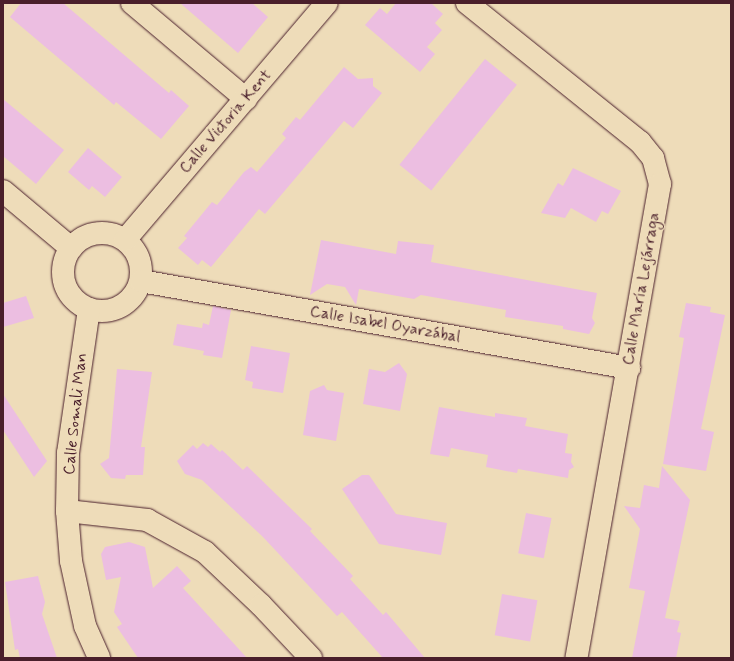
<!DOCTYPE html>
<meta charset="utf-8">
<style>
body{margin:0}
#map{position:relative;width:734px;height:661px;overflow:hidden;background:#eedcb9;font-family:Mynerve,sans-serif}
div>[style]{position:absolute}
.building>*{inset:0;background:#ecbee1;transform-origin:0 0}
.roads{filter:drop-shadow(0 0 1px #4a1f2b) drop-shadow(0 0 1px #4a1f2b)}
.minor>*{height:22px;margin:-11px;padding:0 11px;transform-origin:11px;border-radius:11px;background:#eedcb9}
.minor>.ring{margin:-11px;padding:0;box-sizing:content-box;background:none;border:22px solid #eedcb9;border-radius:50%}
span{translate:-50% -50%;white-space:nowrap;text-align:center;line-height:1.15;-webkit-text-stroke:3px #eedcb9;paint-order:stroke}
.street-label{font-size:16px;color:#4a1f2b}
.frame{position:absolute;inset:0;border:4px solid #4a1f2b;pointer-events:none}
</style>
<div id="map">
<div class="building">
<i style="clip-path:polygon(21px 3px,63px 3px,169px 93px,171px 90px,189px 106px,161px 139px,116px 102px,114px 105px,10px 17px)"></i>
<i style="clip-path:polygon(180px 3px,252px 3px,268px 17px,238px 53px)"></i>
<i style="clip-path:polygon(396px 3px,431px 3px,443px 14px,435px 23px,442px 30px,427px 47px,435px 54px,420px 72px,365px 25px,380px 8px,387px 14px)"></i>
<i style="left:485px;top:59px;width:41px;height:136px;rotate:39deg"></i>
<i style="clip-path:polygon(344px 67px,358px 79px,373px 78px,373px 86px,382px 93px,353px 128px,344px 121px,265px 214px,259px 209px,211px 267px,202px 260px,198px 265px,178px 248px,187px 238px,184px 236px,212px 202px,217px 205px,244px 172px,251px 167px,257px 172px,286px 138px,282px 134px,296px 117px,300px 120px)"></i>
<i style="clip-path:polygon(3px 99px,64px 150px,36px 184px,3px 156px)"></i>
<i style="clip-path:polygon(88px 148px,122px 177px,105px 197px,92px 186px,89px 190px,68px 172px)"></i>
<i style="clip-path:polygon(573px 168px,621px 191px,608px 214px,602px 211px,596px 222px,571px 208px,565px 218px,541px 213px,558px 183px,563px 186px)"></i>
<i style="clip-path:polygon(321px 240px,396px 254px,398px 241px,434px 245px,431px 262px,597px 293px,592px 318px,595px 323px,589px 334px,563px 329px,563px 326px,505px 317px,506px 310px,421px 295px,414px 299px,359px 289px,356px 305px,345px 287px,327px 284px,310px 295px)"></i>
<i style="clip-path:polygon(26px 296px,34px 318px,3px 327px,3px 303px)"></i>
<i style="clip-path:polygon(686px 303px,711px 307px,710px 312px,725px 315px,701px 429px,714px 432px,706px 471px,663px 464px,684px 338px,679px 337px)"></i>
<i style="clip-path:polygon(213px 306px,231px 310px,222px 358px,203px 355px,204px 351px,173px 345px,177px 324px,202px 328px,203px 323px,209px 325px)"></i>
<i style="clip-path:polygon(251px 346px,290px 353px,283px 393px,252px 388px,253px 382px,245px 380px)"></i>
<i style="clip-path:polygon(399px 363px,407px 374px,400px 411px,363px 404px,369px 369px,385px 372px)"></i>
<i style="clip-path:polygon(117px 369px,152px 372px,141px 447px,145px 447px,143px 475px,126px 475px,125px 479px,111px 478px,100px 464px,109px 458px)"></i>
<i style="clip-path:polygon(324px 385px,327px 390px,344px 393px,336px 441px,303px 435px,310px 391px)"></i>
<i style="clip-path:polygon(3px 394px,47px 461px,34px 477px,3px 430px)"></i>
<i style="clip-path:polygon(439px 407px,495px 417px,495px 413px,527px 418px,525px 426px,568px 434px,565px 453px,572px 454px,571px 462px,574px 467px,569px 470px,568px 478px,518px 469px,517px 473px,486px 467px,488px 455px,451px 448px,449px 457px,430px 454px)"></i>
<i style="clip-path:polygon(203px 443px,208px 447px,211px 444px,220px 452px,222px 450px,243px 470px,247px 466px,312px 529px,310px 531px,353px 576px,350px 579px,383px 615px,386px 612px,425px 658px,383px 658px,342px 612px,337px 616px,263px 537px,202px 480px,185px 474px,177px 461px,193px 445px,197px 449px)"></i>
<i style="clip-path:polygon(662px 466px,690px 500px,665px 618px,680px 621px,677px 632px,681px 633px,676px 658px,632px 658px,645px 591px,629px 588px,640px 529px,624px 506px,640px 508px,644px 485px,659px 488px)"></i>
<i style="clip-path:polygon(362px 475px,369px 475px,396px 514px,447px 523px,441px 555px,379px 544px,342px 489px)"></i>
<i style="left:526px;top:513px;width:26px;height:41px;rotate:11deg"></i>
<i style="clip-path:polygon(129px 542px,145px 547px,153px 588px,177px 566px,191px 581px,183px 588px,247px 658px,138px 658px,117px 627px,122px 624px,114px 612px,121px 577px,106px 580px,101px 554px,105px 547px)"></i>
<i style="clip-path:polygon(38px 576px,45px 602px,42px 614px,57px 658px,20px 658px,18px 649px,15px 650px,5px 582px)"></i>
<i style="left:502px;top:594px;width:36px;height:42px;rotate:10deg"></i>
</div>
<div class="roads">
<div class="minor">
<i style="left:132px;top:3px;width:149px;rotate:40.1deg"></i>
<i style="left:467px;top:3px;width:222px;rotate:38.8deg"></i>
<i style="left:640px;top:142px;width:21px;rotate:51deg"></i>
<i style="left:653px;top:158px;width:27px;rotate:75deg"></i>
<i style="left:660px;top:184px;width:481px;rotate:100deg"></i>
<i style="left:3px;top:191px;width:89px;rotate:40deg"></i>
<i class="ring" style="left:63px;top:233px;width:56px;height:56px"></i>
<i style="left:125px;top:240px;width:311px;rotate:-49.6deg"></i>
<i style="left:141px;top:281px;width:496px;rotate:10.1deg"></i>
<i style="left:89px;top:309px;width:146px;rotate:98.3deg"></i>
<i style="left:68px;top:453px;width:58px;rotate:91deg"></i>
<i style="left:67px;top:511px;width:50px;rotate:85.4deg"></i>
<i style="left:71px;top:561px;width:66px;rotate:77.8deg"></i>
<i style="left:85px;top:626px;width:35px;rotate:66deg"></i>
<i style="left:67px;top:511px;width:81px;rotate:6.4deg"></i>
<i style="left:147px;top:520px;width:66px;rotate:28.9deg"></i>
<i style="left:205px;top:552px;width:77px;rotate:43.4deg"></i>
<i style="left:261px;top:605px;width:73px;rotate:46.7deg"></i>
</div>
</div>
<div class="street-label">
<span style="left:226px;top:122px;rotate:-49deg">Calle Victoria Kent</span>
<span style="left:642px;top:289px;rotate:-80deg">Calle María Lejárraga</span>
<span style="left:385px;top:325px;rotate:10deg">Calle Isabel Oyarzábal</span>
<span style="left:76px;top:414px;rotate:-84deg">Calle Somali Man</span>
</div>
<div class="frame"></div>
</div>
